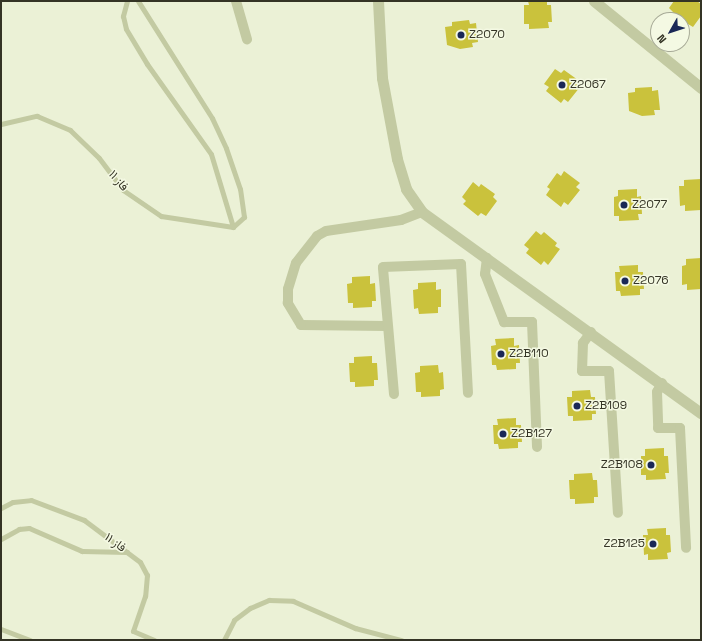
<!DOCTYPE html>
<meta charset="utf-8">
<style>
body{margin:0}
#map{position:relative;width:702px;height:641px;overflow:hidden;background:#ebf1d6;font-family:"Space Grotesk",Vazirmatn,sans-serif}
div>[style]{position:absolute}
.building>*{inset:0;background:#cac23c}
.service>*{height:5px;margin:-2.5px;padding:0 2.5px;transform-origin:2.5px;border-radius:2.5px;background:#c3caa2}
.minor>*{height:10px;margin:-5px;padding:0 5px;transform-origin:5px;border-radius:5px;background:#c3caa2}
.tertiary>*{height:11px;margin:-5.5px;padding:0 5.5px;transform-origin:5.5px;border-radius:5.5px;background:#c3caa2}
.dots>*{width:11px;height:11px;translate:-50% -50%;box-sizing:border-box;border:2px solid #f4f9e3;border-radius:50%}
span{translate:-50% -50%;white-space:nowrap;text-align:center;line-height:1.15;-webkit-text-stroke:3px #f4f9e3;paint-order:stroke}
.poi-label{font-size:12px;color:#343425}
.left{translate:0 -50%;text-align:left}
.right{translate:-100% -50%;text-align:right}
.street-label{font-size:12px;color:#343425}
.frame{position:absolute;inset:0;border:2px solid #343425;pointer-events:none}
.north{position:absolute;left:650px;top:12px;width:40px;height:40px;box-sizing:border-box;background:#f4f9e3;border:1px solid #a7aa97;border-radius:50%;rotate:231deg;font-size:11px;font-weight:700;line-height:16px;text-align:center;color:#343425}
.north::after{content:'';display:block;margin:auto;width:14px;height:18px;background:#1a2856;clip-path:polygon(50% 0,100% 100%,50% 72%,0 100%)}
</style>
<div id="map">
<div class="building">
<i style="clip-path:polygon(528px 1px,547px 1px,547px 5px,551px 5px,552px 22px,548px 22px,549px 28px,529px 29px,529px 24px,524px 24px,524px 5px,529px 5px)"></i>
<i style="clip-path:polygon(674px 1px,697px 1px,701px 4px,701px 16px,693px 27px,688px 24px,682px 32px,682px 20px,671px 16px,673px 12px,669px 8px)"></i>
<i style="clip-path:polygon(469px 20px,470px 24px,476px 23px,478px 42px,472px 43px,473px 47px,460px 49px,447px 45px,445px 27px,452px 26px,452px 22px)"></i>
<i style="clip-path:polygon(555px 69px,561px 73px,564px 70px,578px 80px,575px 83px,580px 87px,568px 102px,564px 99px,561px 103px,546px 91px,549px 87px,544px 84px)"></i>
<i style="clip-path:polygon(652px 87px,652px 91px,658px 90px,660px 110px,654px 110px,655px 115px,642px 116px,629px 111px,628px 93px,635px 92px,635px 88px)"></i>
<i style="clip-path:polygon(564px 171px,580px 183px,576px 187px,580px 190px,568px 205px,564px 202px,561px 207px,546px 195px,550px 189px,547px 187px,557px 173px,561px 176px)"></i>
<i style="clip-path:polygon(701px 179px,701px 210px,685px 211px,685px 205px,680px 206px,679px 186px,684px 186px,684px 180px)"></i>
<i style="clip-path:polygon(473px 182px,479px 187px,481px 184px,495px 194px,493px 197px,497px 201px,486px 216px,481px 213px,478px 216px,463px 204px,466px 201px,462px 197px)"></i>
<i style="clip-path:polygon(637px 189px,637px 197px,641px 196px,642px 214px,638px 214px,639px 220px,619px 221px,619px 216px,614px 216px,614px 197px,618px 196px,618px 190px)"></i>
<i style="clip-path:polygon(536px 231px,541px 235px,544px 232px,557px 243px,555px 246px,560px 249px,548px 265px,544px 261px,541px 265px,526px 253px,529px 249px,524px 245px)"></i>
<i style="clip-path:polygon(701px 258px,701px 289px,687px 290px,687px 284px,682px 285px,682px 266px,686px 265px,686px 259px)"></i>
<i style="clip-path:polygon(638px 265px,638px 272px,643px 272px,644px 289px,640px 289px,640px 295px,621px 296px,620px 291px,616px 291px,615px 272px,620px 272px,619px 266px)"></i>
<i style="clip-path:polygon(370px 276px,370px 284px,375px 283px,376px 301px,372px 301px,372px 307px,353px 308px,353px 303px,348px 303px,347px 284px,352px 283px,352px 277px)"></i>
<i style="clip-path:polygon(436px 282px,436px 290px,441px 289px,441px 307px,438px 307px,438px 313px,419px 314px,418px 308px,414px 309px,413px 290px,418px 289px,418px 283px)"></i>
<i style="clip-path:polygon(514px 338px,514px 346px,519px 345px,520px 363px,516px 363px,516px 369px,497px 370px,496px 365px,492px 365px,491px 346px,496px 345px,495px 339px)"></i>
<i style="clip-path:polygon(372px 356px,372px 363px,377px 363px,378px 380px,374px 380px,374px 386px,355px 387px,355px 382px,350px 382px,349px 363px,354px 363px,354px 357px)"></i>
<i style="clip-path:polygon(438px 365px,439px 373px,443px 372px,444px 389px,440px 390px,440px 396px,421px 397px,421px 392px,416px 392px,415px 373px,420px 372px,420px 366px)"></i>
<i style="clip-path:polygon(590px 390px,591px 397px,595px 397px,596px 414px,592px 414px,592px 420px,573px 421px,573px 416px,568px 416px,567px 397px,572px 397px,572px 391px)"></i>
<i style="clip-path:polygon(516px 418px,516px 425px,521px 425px,522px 442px,518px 442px,518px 448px,499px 449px,498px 444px,494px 444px,493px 425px,498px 425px,497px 419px)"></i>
<i style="clip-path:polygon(664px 448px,664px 456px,668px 456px,669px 473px,665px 473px,666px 479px,646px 480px,646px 475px,641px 475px,641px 456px,645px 456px,645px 449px)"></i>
<i style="clip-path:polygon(592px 473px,593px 480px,597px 480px,598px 497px,594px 497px,594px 503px,575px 504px,575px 499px,570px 499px,569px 480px,574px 480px,574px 474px)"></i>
<i style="clip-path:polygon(666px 528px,666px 535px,670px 535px,671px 552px,667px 553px,668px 559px,648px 560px,648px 554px,644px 555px,643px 535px,648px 535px,647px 529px)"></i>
</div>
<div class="service">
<i style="left:127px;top:1px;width:16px;rotate:105deg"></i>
<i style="left:123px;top:16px;width:13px;rotate:77deg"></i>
<i style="left:126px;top:29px;width:41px;rotate:59deg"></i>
<i style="left:147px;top:64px;width:110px;rotate:54.6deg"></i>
<i style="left:211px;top:154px;width:76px;rotate:73.2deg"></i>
<i style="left:1px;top:124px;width:37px;rotate:-13deg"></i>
<i style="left:37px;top:116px;width:36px;rotate:23deg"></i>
<i style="left:70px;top:130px;width:40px;rotate:44deg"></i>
<i style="left:99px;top:158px;width:40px;rotate:53deg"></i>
<i style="left:123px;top:190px;width:46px;rotate:34.4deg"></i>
<i style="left:161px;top:216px;width:73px;rotate:8.7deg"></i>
<i style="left:233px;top:227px;width:15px;rotate:-42deg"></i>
<i style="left:244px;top:217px;width:28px;rotate:-98deg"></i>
<i style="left:240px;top:189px;width:43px;rotate:-108.9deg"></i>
<i style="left:226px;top:148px;width:33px;rotate:-115deg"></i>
<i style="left:212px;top:118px;width:138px;rotate:-122.3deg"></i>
<i style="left:1px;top:508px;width:13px;rotate:-27deg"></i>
<i style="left:13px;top:502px;width:18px;rotate:-6deg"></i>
<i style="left:31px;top:500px;width:57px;rotate:20.7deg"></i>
<i style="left:84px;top:520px;width:70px;rotate:36.9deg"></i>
<i style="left:140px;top:562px;width:15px;rotate:62deg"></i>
<i style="left:147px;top:575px;width:21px;rotate:95deg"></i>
<i style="left:145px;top:596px;width:37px;rotate:109deg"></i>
<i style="left:133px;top:631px;width:23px;rotate:23deg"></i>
<i style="left:1px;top:539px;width:21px;rotate:-29deg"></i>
<i style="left:19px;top:529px;width:10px;rotate:-6deg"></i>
<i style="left:29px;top:528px;width:58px;rotate:23.5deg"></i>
<i style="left:82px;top:551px;width:45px;rotate:1.3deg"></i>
<i style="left:1px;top:629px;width:31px;rotate:21deg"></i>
<i style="left:224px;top:640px;width:22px;rotate:-63deg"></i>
<i style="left:234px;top:620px;width:20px;rotate:-37deg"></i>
<i style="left:250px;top:608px;width:21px;rotate:-23deg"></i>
<i style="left:269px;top:600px;width:24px;rotate:2deg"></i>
<i style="left:293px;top:601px;width:68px;rotate:23.5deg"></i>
<i style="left:355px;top:628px;width:48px;rotate:14.6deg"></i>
</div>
<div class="minor">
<i style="left:236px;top:1px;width:40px;rotate:74deg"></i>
<i style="left:487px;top:258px;width:16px;rotate:97deg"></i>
<i style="left:485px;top:274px;width:52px;rotate:68.4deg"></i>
<i style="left:504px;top:322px;width:28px"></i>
<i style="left:532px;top:322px;width:125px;rotate:87.7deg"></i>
<i style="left:387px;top:326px;width:86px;rotate:-179.3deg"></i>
<i style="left:301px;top:325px;width:26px;rotate:-121deg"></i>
<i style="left:288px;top:303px;width:14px;rotate:-90deg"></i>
<i style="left:288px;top:289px;width:27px;rotate:-73deg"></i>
<i style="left:296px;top:263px;width:34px;rotate:-52deg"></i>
<i style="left:317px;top:236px;width:10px;rotate:-29deg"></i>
<i style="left:326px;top:231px;width:76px;rotate:-8.3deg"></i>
<i style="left:401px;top:220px;width:22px;rotate:-21deg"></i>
<i style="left:591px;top:332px;width:14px;rotate:126deg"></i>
<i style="left:583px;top:343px;width:28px;rotate:92deg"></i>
<i style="left:582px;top:371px;width:27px"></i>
<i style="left:609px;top:371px;width:142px;rotate:86.4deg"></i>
<i style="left:662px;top:383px;width:10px;rotate:119deg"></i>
<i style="left:657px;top:392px;width:36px;rotate:88deg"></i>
<i style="left:658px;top:428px;width:22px"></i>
<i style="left:680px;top:428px;width:120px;rotate:87.1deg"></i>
<i style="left:394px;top:394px;width:127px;rotate:-95deg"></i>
<i style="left:383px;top:267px;width:78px;rotate:-2.2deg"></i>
<i style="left:461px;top:264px;width:129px;rotate:86.9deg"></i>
</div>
<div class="tertiary">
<i style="left:378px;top:1px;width:77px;rotate:87deg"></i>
<i style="left:382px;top:78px;width:82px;rotate:79.5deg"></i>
<i style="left:397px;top:159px;width:31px;rotate:73deg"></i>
<i style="left:406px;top:189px;width:28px;rotate:55deg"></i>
<i style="left:422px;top:212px;width:344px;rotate:35.8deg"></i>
<i style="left:594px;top:1px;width:138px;rotate:39.1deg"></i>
</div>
<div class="dots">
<i style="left:461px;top:35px;background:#1a2856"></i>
<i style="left:562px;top:85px;background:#1a2856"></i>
<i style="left:624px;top:205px;background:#1a2856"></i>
<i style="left:625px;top:281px;background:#1a2856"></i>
<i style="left:501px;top:354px;background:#1a2856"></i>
<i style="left:577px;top:406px;background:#1a2856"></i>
<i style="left:503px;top:434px;background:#1a2856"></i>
<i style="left:651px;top:465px;background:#1a2856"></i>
<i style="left:653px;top:544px;background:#1a2856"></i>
</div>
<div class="poi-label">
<span class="left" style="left:469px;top:35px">Z2070</span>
<span class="left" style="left:570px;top:85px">Z2067</span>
<span class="left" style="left:632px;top:205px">Z2077</span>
<span class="left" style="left:633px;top:281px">Z2076</span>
<span class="left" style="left:509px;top:354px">Z2B110</span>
<span class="left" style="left:585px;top:406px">Z2B109</span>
<span class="left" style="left:511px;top:434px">Z2B127</span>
<span class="right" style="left:643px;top:465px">Z2B108</span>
<span class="right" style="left:645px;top:544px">Z2B125</span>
</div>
<div class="street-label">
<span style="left:118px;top:181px;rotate:49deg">فاز ۱۱</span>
<span style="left:115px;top:543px;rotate:36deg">فاز ۱۱</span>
</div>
<div class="frame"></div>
<div class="north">N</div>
</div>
